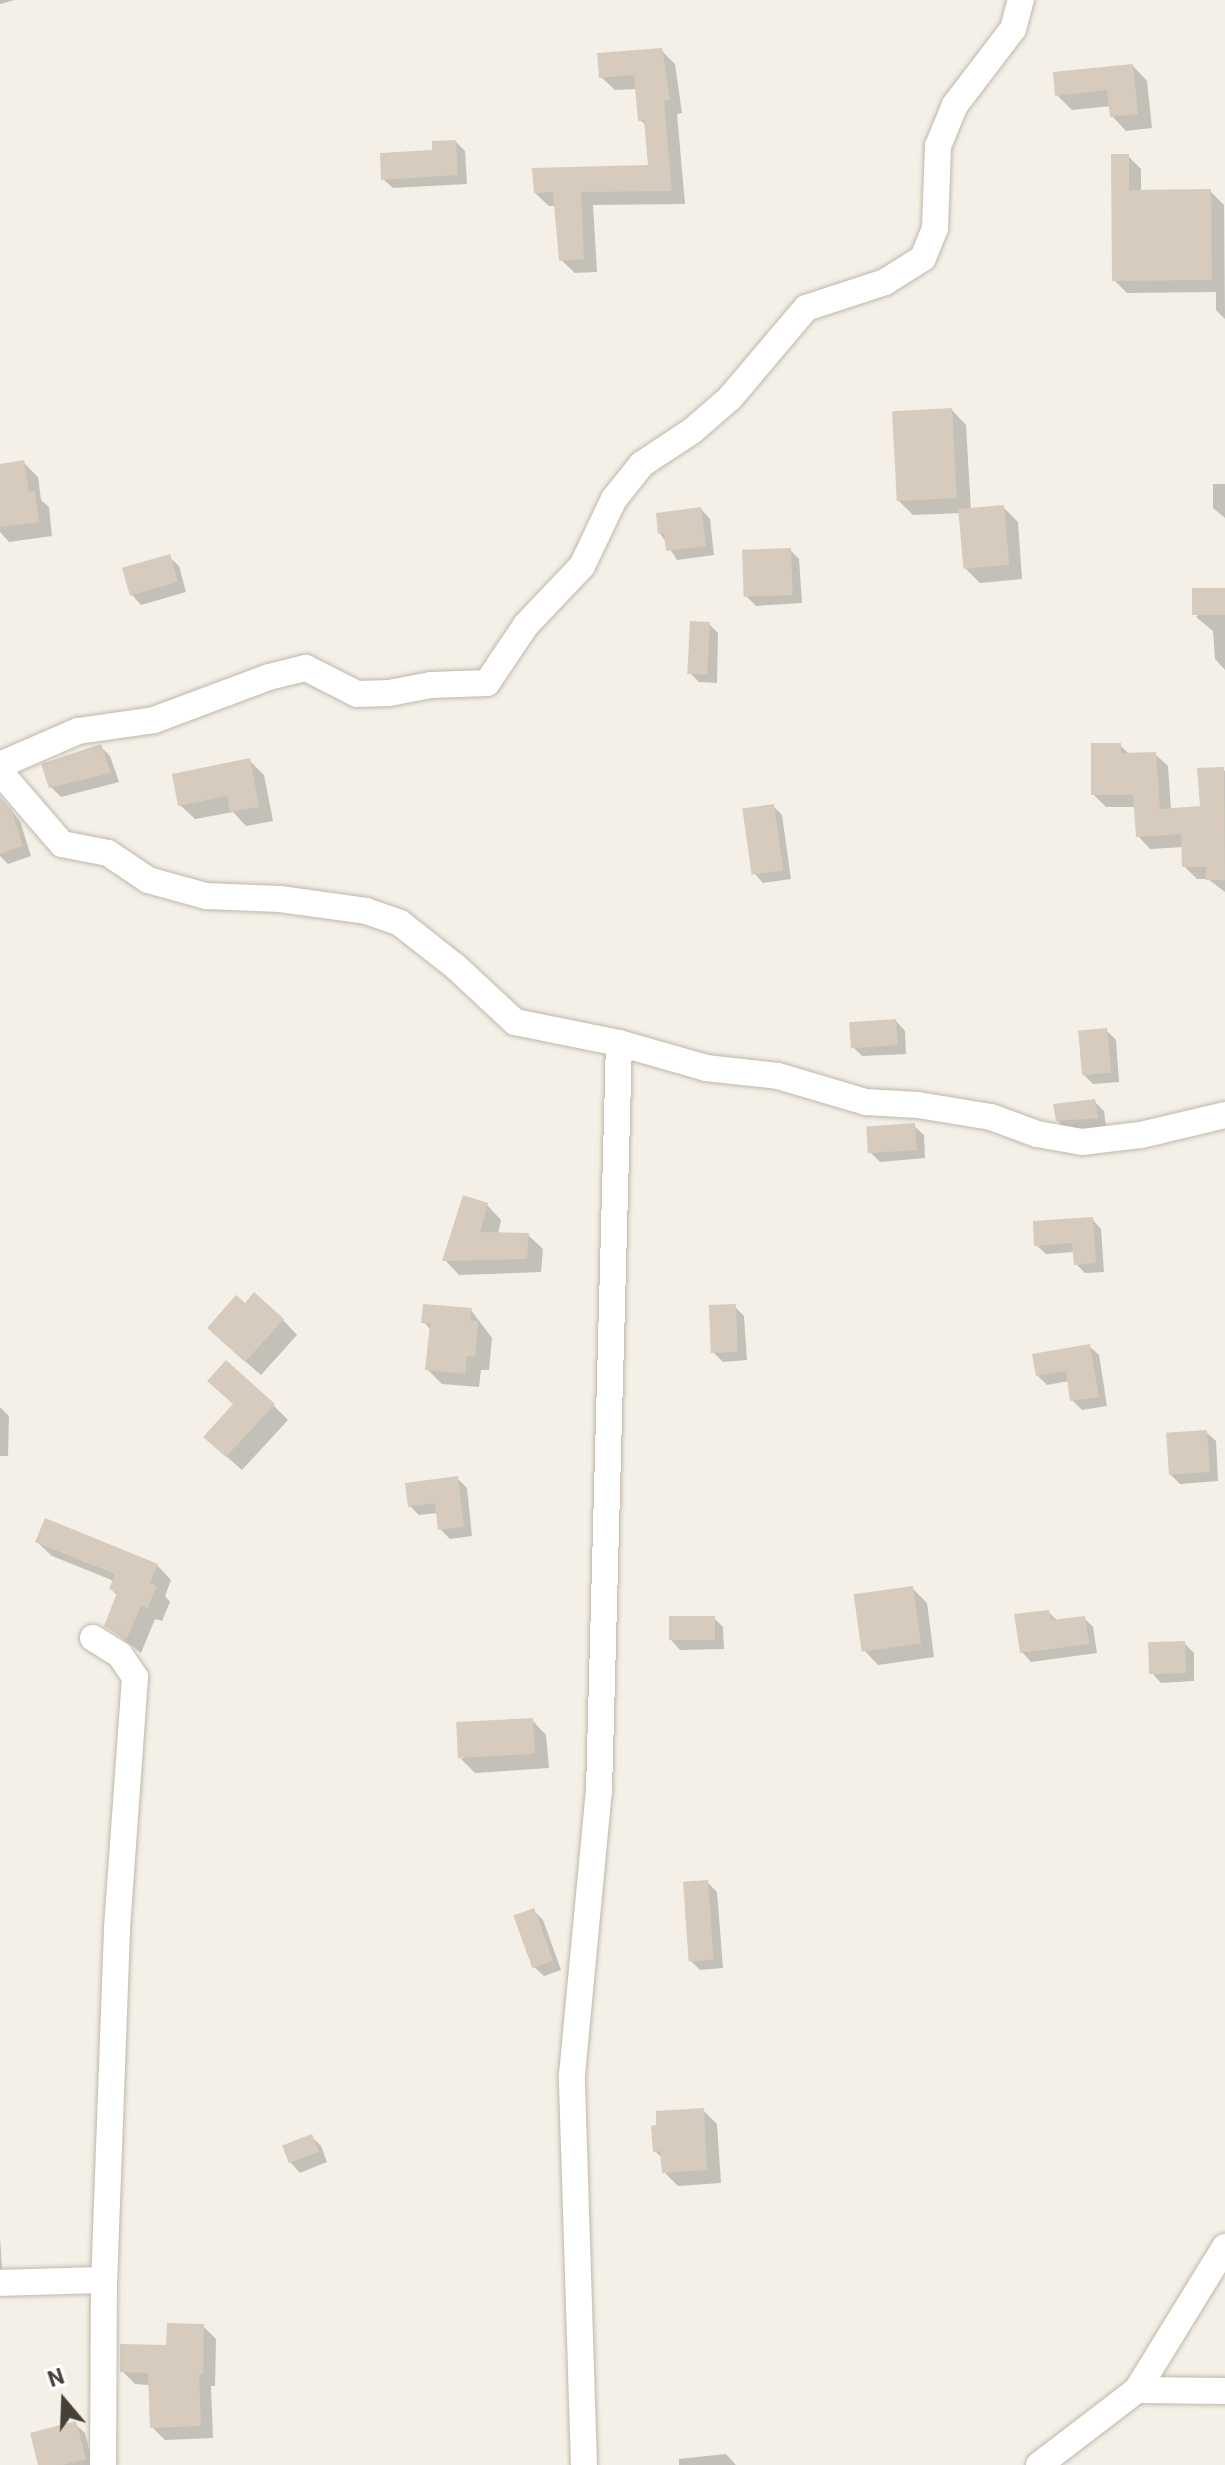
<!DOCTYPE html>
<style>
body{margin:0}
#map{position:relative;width:1225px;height:2465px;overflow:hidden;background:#f4f0e7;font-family:Roboto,sans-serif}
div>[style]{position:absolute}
.shadow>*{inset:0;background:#0003}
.building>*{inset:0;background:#d6cbbd;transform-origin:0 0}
.roads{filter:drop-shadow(0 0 2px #bfb7aa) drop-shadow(0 0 2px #bfb7aa)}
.minor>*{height:26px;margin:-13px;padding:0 13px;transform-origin:13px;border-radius:13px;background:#fff}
span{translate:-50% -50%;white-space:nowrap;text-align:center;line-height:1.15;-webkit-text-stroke:8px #fff;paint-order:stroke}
.north{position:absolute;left:24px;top:2361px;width:80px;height:80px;-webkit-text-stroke:6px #fff;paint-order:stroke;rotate:341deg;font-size:22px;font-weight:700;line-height:32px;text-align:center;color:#474036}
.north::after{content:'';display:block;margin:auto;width:28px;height:36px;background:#474036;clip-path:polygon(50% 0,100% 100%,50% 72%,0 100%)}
</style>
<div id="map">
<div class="shadow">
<i style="clip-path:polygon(0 0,15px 0,0 4px)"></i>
<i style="clip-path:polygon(661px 50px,675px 64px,682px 113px,677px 114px,685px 204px,593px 205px,597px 272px,575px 273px,561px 260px,556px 206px,549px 206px,535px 193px,650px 167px,647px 126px,640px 120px,638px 89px,615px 90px,601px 77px)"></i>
<i style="clip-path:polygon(1133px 66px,1147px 81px,1152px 128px,1126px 131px,1112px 116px,1111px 106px,1072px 110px,1057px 95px)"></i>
<i style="clip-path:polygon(456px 142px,465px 151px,467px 184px,393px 188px,383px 179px)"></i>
<i style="clip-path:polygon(1128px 156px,1141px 169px,1141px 192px,1210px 191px,1224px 205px,1225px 319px,1216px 310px,1216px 292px,1127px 293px,1114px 280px)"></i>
<i style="clip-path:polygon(952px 410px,966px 425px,971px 511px,1003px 507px,1018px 522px,1022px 579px,980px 583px,965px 568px,961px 513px,913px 515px,899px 501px)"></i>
<i style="clip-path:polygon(24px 463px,38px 477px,41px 500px,49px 507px,52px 536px,9px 542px,0 532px,0 466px)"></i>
<i style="clip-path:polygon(1213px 484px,1225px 484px,1225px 518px,1213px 508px)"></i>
<i style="clip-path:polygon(701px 509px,710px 519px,714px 555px,677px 560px,660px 533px)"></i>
<i style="clip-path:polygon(790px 550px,799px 559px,802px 603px,756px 606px,746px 596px)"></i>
<i style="clip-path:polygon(169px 557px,179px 566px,186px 592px,141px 605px,132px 595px)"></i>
<i style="clip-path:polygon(1225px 590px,1225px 670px,1215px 659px,1213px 631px,1196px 617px)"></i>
<i style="clip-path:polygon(709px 624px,718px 633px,717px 683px,699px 682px,690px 673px)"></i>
<i style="clip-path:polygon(1120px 745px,1130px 755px,1155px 754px,1168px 766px,1171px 810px,1202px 808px,1225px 770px,1225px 892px,1208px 879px,1197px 879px,1184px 866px,1184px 847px,1150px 849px,1138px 836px,1136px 807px,1106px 807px,1093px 794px)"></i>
<i style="clip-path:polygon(100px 746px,110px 756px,119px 782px,61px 797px,51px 787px)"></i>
<i style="clip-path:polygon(249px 760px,264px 775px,273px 821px,246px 826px,233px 812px,195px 819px,180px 805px)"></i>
<i style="clip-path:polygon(0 797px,20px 821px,31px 856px,8px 864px,0 856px)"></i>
<i style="clip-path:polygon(773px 806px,782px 815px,791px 879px,763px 883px,754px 873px)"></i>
<i style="clip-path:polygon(896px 1021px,905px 1031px,906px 1054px,862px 1056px,853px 1047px)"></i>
<i style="clip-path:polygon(1106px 1030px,1116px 1040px,1119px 1082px,1093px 1084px,1084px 1075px)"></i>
<i style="clip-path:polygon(1094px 1101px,1104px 1111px,1106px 1127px,1067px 1130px,1057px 1120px)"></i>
<i style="clip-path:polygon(914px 1126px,924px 1135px,925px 1158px,880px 1162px,870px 1152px)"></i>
<i style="clip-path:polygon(487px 1205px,501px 1220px,498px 1234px,528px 1235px,543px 1249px,541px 1272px,459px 1275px,445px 1260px)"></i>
<i style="clip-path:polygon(1092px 1219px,1101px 1229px,1104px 1272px,1085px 1273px,1076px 1264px,1075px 1252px,1046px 1254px,1036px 1245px)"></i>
<i style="clip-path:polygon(245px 1305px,283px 1320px,297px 1335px,261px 1375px,224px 1343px)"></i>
<i style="clip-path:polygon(735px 1307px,744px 1316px,747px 1360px,723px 1362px,713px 1352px)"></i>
<i style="clip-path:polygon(471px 1310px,492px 1338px,489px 1370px,481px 1370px,479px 1387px,442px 1384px,427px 1369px,431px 1330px,424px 1322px)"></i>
<i style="clip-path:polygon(1089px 1346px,1099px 1355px,1107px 1406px,1082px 1410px,1072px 1400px,1069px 1381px,1047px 1385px,1037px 1375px)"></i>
<i style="clip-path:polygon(273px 1405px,288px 1420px,242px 1470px,220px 1451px)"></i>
<i style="clip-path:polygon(0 1407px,9px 1416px,8px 1456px,0 1456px)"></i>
<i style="clip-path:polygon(1206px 1432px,1216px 1441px,1218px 1481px,1180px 1484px,1170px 1474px)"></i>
<i style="clip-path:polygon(457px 1478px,467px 1488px,472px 1536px,450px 1539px,440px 1529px,438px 1513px,419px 1515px,410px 1506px)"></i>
<i style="clip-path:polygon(37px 1542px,157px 1565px,171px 1580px,165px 1596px,170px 1602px,162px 1621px,155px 1619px,141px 1653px,106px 1625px,118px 1596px,111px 1589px,114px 1581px,52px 1556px)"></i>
<i style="clip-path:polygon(912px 1588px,927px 1603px,934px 1657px,878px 1665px,864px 1650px)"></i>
<i style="clip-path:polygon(1048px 1612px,1058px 1621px,1084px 1618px,1093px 1627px,1097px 1653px,1031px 1662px,1022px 1652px)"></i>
<i style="clip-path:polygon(714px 1618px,723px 1627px,724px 1649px,680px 1650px,671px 1640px)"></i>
<i style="clip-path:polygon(1184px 1643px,1194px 1653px,1194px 1681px,1161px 1683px,1152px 1673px)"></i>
<i style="clip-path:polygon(532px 1720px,546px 1735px,549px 1768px,475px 1773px,461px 1759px)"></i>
<i style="clip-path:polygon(707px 1882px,717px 1892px,723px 1968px,700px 1970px,691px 1961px)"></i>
<i style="clip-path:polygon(533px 1910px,543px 1920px,561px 1970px,544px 1976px,534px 1967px)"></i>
<i style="clip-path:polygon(703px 2110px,717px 2124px,721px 2183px,678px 2186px,664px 2172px,663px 2159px,655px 2151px)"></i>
<i style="clip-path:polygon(311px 2136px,321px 2146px,327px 2162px,300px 2173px,291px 2163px,284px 2147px)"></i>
<i style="clip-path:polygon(0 2236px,2px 2269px,0 2269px)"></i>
<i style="clip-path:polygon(203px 2326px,216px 2339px,215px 2386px,211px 2386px,213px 2438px,165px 2440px,152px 2427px,150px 2385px,135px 2384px,122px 2371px)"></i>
<i style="clip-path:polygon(75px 2424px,85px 2433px,93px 2465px,41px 2465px)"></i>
<i style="clip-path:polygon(726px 2454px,736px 2465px,679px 2465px,679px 2459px)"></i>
</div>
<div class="building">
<i style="clip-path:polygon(662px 48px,670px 100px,664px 101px,672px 191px,581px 192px,584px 259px,559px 261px,553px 192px,534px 193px,532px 168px,648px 165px,644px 120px,638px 121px,634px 75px,599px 78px,597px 53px)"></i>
<i style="clip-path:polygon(1133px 64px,1138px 114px,1110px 117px,1107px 90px,1055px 96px,1053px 72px)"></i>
<i style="clip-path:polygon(456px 140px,458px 175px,381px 180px,380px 153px,432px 150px,432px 141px)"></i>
<i style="clip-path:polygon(1111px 154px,1129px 154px,1129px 190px,1211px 189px,1212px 280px,1112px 281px)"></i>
<i style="left:952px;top:408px;width:90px;height:60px;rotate:87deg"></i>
<i style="clip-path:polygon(24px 460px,29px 492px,35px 491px,39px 522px,0 527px,0 464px)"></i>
<i style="left:1004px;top:505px;width:60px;height:46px;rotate:85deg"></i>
<i style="clip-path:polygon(701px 507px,706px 546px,666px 551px,664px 533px,658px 534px,656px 513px)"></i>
<i style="left:791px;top:548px;width:47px;height:49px;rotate:88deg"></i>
<i style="left:170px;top:554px;width:29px;height:50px;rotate:74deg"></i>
<i style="left:1225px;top:588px;width:27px;height:33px;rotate:90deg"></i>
<i style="left:690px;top:621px;width:20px;height:53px;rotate:3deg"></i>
<i style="clip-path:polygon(1091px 743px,1121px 743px,1121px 753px,1156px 752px,1160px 809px,1200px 806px,1197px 768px,1224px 767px,1225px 880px,1206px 880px,1206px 867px,1182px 867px,1181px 834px,1136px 837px,1133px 795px,1091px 795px)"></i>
<i style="clip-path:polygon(101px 744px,111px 773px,49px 788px,41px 764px)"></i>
<i style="clip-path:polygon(250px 758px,259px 807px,230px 812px,227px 796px,178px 806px,172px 774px)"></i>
<i style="clip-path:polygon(0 797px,11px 809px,23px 846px,0 854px)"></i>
<i style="left:774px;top:804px;width:67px;height:32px;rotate:82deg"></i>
<i style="left:896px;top:1019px;width:26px;height:47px;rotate:86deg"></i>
<i style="left:1107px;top:1028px;width:45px;height:29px;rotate:85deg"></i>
<i style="clip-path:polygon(1095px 1099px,1098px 1118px,1056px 1121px,1053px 1104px)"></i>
<i style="left:915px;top:1123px;width:27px;height:49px;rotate:86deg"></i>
<i style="clip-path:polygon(463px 1195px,488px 1203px,480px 1232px,529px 1233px,527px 1259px,442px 1261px)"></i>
<i style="clip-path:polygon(1093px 1217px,1096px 1263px,1074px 1265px,1072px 1243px,1034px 1246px,1033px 1221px)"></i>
<i style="clip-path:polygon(254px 1292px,284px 1319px,245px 1362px,207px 1328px,236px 1295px,245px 1303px)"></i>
<i style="clip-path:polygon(423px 1304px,472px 1308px,470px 1321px,478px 1321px,475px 1357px,467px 1356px,465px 1374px,425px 1370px,430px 1324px,421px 1323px)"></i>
<i style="left:736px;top:1304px;width:48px;height:27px;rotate:88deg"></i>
<i style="clip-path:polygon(1090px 1344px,1099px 1397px,1070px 1401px,1066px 1371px,1036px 1376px,1032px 1354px)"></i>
<i style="clip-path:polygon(226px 1360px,275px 1404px,226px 1457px,203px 1437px,233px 1404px,207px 1381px)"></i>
<i style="left:1207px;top:1430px;width:42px;height:41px;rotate:86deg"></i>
<i style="clip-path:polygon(458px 1476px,464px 1527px,438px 1530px,435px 1503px,408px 1507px,405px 1483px)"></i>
<i style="clip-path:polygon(45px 1518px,158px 1564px,150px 1583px,157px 1586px,148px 1608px,141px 1606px,126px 1640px,104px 1626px,117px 1593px,109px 1589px,115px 1574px,35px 1542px)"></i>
<i style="left:913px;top:1586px;width:58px;height:60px;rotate:82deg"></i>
<i style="clip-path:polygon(1049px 1610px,1051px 1620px,1085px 1616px,1089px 1644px,1020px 1653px,1014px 1614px)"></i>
<i style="left:715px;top:1616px;width:24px;height:46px;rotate:90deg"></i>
<i style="left:1185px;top:1641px;width:32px;height:37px;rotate:88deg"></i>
<i style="left:533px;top:1718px;width:36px;height:77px;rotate:87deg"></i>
<i style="left:708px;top:1880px;width:80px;height:25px;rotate:86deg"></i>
<i style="left:534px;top:1908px;width:56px;height:22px;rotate:70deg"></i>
<i style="clip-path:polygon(704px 2108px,707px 2170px,662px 2173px,660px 2151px,653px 2152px,651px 2126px,656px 2125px,656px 2111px)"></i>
<i style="left:312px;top:2134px;width:19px;height:32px;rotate:69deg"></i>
<i style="clip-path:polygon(167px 2323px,204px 2324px,203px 2374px,199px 2374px,201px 2426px,150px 2428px,148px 2373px,120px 2372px,120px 2344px,166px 2345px)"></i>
<i style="clip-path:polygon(76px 2421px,86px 2459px,63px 2465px,38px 2465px,30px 2433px)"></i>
</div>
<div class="roads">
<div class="minor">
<i style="left:0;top:765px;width:85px;rotate:-23.6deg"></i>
<i style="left:78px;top:731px;width:77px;rotate:-8.2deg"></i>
<i style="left:154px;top:720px;width:123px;rotate:-20.5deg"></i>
<i style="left:269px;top:677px;width:38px;rotate:-14deg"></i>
<i style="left:306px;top:668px;width:57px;rotate:27deg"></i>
<i style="left:357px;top:694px;width:32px;rotate:-2deg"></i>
<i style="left:389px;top:693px;width:43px;rotate:-10.8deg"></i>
<i style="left:431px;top:685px;width:56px;rotate:-2deg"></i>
<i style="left:487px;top:683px;width:70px;rotate:-56.1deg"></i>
<i style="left:526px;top:625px;width:81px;rotate:-46.5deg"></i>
<i style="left:582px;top:566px;width:74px;rotate:-64.5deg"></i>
<i style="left:614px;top:499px;width:45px;rotate:-51.3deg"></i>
<i style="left:642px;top:464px;width:60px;rotate:-33.4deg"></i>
<i style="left:692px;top:431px;width:50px;rotate:-41deg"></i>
<i style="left:730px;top:398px;width:118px;rotate:-49.8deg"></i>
<i style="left:806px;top:308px;width:83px;rotate:-18.2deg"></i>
<i style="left:885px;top:282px;width:45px;rotate:-32.3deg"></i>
<i style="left:923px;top:258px;width:32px;rotate:-68deg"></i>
<i style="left:935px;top:228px;width:82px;rotate:-87.9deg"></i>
<i style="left:938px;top:146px;width:44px;rotate:-67.5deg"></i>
<i style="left:955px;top:105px;width:96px;rotate:-52.7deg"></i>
<i style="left:1013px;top:29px;width:30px;rotate:-75deg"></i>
<i style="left:0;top:772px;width:95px;rotate:49.3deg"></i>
<i style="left:62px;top:844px;width:47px;rotate:11.1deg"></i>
<i style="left:108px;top:853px;width:48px;rotate:34deg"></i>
<i style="left:148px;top:880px;width:60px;rotate:15.4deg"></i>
<i style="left:206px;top:896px;width:74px;rotate:2.3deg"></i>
<i style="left:280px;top:899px;width:87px;rotate:7.9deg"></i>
<i style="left:366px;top:911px;width:36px;rotate:19deg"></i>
<i style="left:400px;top:923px;width:71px;rotate:38.2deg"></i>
<i style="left:456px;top:967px;width:81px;rotate:43deg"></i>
<i style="left:515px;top:1022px;width:106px;rotate:11.4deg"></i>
<i style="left:619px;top:1043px;width:91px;rotate:16deg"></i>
<i style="left:706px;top:1068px;width:72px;rotate:6.3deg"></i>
<i style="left:778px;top:1076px;width:92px;rotate:16.5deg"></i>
<i style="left:866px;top:1102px;width:52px;rotate:3.3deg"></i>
<i style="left:918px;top:1105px;width:74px;rotate:9.3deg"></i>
<i style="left:991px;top:1117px;width:49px;rotate:20.3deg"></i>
<i style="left:1037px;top:1134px;width:46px;rotate:10.1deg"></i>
<i style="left:1082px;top:1142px;width:59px;rotate:-6.8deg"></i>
<i style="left:1141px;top:1135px;width:86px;rotate:-13.4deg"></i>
<i style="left:93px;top:1638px;width:32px;rotate:32deg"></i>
<i style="left:120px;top:1655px;width:27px;rotate:56deg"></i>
<i style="left:135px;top:1677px;width:254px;rotate:94.1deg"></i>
<i style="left:117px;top:1930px;width:350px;rotate:92.1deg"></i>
<i style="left:104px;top:2280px;width:185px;rotate:90.3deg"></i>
<i style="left:0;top:2283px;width:104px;rotate:-1.7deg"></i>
<i style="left:1137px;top:2390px;width:168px;rotate:-58.4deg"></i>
<i style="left:584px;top:2465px;width:390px;rotate:-91.8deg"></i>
<i style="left:572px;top:2075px;width:285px;rotate:-84.6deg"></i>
<i style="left:599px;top:1791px;width:748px;rotate:-88.47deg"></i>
<i style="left:1039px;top:2465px;width:123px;rotate:-37.4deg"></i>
<i style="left:1137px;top:2390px;width:88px;rotate:0.7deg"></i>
</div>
</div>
<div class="north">N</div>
</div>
